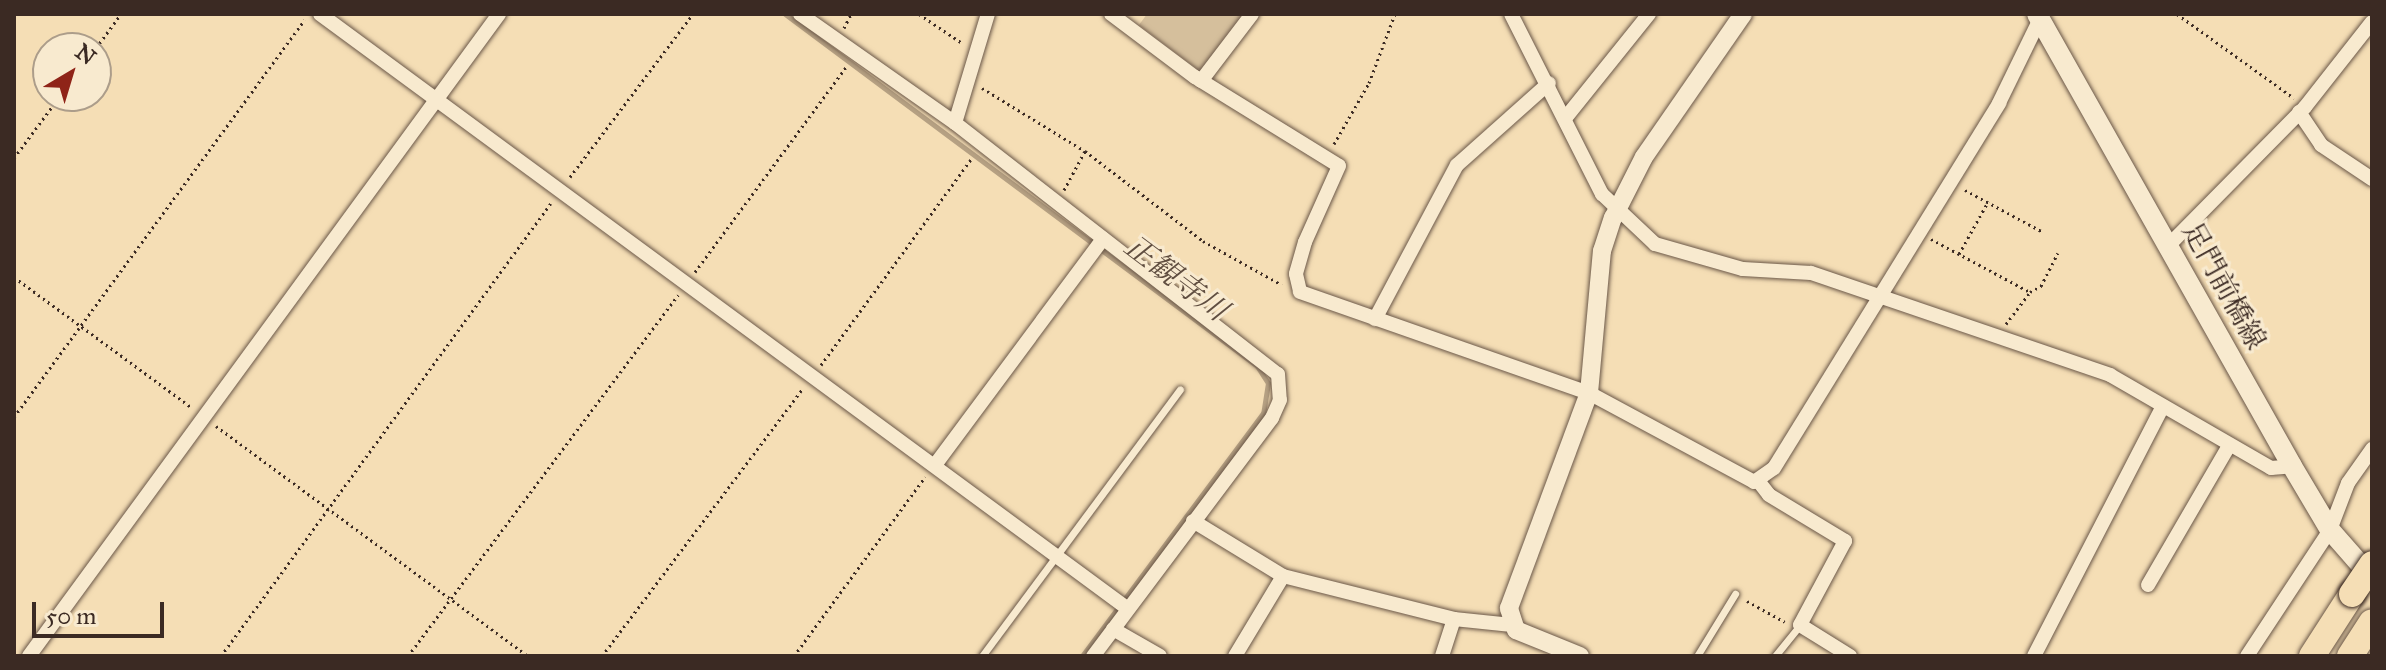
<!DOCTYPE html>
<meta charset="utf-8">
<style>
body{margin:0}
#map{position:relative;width:2386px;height:670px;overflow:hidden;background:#f5deb5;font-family:"IM FELL Great Primer","Noto Serif JP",serif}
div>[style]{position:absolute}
.green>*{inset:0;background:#d5bf9c}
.stream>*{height:5px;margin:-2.5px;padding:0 2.5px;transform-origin:2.5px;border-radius:2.5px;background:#b6a183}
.path>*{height:3px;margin-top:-1.5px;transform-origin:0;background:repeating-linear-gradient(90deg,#3b2a23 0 2px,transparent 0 6px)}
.roads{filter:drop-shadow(0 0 2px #6a5748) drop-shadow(0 0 2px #6a5748)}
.service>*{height:7px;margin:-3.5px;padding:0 3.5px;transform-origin:3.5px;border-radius:3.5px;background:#f8eacf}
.minor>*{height:14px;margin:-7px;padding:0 7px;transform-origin:7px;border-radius:7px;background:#f8eacf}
.tertiary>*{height:18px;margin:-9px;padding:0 9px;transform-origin:9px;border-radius:9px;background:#f8eacf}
.secondary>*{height:20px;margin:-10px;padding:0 10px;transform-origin:10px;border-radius:10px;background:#f8eacf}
.motorway>*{height:26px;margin:-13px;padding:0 13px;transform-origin:13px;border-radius:13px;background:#f5deb5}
.bridges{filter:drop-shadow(0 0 2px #3b2a23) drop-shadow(0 0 2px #3b2a23)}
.motorway-bridge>*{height:26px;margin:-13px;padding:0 13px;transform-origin:13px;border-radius:13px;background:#f5deb5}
span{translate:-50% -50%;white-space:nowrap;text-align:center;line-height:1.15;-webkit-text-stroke:6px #f8eacf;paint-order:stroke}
.street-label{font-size:28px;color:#3b2a23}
.water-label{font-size:30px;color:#604e40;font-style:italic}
.frame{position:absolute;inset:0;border:16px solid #3b2a23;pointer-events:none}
.north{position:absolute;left:32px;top:32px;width:80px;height:80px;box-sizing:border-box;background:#f8eacf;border:2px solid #ac9d8a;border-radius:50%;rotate:38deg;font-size:22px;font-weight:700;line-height:32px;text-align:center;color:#3b2a23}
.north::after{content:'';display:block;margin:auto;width:28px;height:36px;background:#8f2418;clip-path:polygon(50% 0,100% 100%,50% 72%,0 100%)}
.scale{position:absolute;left:32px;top:602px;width:132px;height:36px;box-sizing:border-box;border:4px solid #3b2a23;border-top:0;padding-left:10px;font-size:24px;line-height:28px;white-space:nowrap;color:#3b2a23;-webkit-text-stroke:6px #f8eacf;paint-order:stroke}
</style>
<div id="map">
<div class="green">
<i style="clip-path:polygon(1147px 14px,1244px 14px,1205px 69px,1197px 69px,1139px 25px)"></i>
</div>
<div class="stream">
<i style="left:785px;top:14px;width:589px;rotate:36.71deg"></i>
<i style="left:1257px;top:366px;width:20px;rotate:57deg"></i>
<i style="left:1268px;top:383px;width:30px;rotate:99deg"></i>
<i style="left:1263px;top:413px;width:303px;rotate:126.7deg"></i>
</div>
<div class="path">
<i style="left:919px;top:14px;width:52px;rotate:34deg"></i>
<i style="left:2177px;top:14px;width:144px;rotate:35.7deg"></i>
<i style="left:844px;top:28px;width:16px;rotate:-63deg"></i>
<i style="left:96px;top:48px;width:42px;rotate:-53.7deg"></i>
<i style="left:982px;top:88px;width:121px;rotate:31.5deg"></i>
<i style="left:1085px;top:151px;width:148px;rotate:37.3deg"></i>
<i style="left:1203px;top:241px;width:90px;rotate:29.1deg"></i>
<i style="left:1334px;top:144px;width:70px;rotate:-60.2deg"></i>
<i style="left:1369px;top:83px;width:74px;rotate:-69.4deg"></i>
<i style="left:14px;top:158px;width:77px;rotate:-53.4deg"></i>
<i style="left:570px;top:177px;width:204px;rotate:-53deg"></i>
<i style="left:1064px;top:190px;width:44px;rotate:-61.7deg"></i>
<i style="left:1965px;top:190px;width:89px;rotate:28.3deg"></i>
<i style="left:1931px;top:239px;width:112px;rotate:28.2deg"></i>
<i style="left:2030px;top:292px;width:13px;rotate:-29deg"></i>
<i style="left:2041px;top:286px;width:37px;rotate:-63deg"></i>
<i style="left:1959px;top:254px;width:60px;rotate:-60.9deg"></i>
<i style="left:695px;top:272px;width:256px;rotate:-53.6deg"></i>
<i style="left:14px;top:277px;width:220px;rotate:36.3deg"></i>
<i style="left:2006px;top:324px;width:40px;rotate:-53deg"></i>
<i style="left:821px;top:365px;width:256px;rotate:-53.9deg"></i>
<i style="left:14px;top:417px;width:492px;rotate:-53.8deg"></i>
<i style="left:216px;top:426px;width:388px;rotate:36.4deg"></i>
<i style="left:1747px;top:601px;width:43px;rotate:28.9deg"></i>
<i style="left:221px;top:656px;width:560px;rotate:-53.93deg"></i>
<i style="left:408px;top:656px;width:451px;rotate:-53.2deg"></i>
<i style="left:602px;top:656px;width:333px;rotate:-53.1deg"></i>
<i style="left:794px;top:656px;width:222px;rotate:-53.8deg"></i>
</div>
<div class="roads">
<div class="service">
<i style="left:982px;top:656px;width:332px;rotate:-53.4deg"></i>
<i style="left:1697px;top:656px;width:73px;rotate:-58.5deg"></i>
<i style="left:1775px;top:656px;width:40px;rotate:-51deg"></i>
</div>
<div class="minor">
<i style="left:320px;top:14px;width:1002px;rotate:36.36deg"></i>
<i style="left:800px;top:14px;width:189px;rotate:35.1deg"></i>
<i style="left:955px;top:123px;width:409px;rotate:37.9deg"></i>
<i style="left:1278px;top:374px;width:26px;rotate:86deg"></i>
<i style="left:1280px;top:400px;width:20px;rotate:114deg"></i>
<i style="left:1272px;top:418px;width:298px;rotate:126.9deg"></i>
<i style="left:1111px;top:14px;width:105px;rotate:36.9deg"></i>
<i style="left:1195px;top:77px;width:169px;rotate:31.7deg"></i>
<i style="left:1339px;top:166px;width:83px;rotate:114.1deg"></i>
<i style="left:1305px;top:242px;width:33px;rotate:106deg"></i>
<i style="left:1296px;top:274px;width:18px;rotate:77deg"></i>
<i style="left:1300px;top:292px;width:306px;rotate:19.3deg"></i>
<i style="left:1589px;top:393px;width:187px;rotate:28.3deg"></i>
<i style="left:1754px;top:482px;width:24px;rotate:-35deg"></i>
<i style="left:1774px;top:468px;width:429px;rotate:-58.3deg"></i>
<i style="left:1999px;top:103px;width:93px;rotate:-64deg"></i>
<i style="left:1511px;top:14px;width:202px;rotate:63.2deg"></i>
<i style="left:1602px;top:194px;width:73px;rotate:43.3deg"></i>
<i style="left:1655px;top:244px;width:91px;rotate:15.9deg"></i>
<i style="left:1743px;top:269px;width:68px;rotate:3.4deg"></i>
<i style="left:1811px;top:273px;width:316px;rotate:18.8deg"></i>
<i style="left:2110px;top:375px;width:186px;rotate:30deg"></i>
<i style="left:2271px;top:468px;width:21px;rotate:-5deg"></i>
<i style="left:1201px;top:81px;width:84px;rotate:-52.7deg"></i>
<i style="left:2299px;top:112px;width:40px;rotate:56deg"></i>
<i style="left:2321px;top:145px;width:61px;rotate:33.7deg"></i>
<i style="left:1567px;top:116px;width:131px;rotate:-51.2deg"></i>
<i style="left:955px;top:123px;width:114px;rotate:-73.2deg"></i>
<i style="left:2169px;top:245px;width:194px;rotate:-45.4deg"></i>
<i style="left:2305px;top:107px;width:108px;rotate:-51.8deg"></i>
<i style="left:1375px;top:319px;width:174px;rotate:-62deg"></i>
<i style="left:1457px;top:165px;width:123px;rotate:-41.7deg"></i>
<i style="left:935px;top:465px;width:282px;rotate:-53.4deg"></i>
<i style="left:1759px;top:482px;width:16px;rotate:52deg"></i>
<i style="left:1769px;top:495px;width:89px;rotate:31.2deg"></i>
<i style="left:1845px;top:541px;width:95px;rotate:118.2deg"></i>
<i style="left:1800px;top:625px;width:59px;rotate:31.8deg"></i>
<i style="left:1193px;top:521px;width:105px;rotate:31.4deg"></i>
<i style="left:1283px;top:576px;width:176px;rotate:14.1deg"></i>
<i style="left:1454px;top:619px;width:58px;rotate:5.9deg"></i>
<i style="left:2148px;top:585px;width:161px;rotate:-59.8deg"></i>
<i style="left:1113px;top:629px;width:54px;rotate:29.9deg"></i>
<i style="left:29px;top:656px;width:796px;rotate:-53.79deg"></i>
<i style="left:1235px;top:656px;width:93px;rotate:-59deg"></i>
<i style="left:1442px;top:656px;width:39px;rotate:-72deg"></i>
<i style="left:2034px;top:656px;width:281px;rotate:-62.7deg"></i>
<i style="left:2247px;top:656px;width:151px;rotate:-56.6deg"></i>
<i style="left:2330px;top:530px;width:50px;rotate:-69deg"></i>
<i style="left:2348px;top:483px;width:42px;rotate:-54.8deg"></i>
</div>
<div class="tertiary">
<i style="left:1580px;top:656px;width:69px;rotate:-157.9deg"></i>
<i style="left:1516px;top:630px;width:23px;rotate:-108deg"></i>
<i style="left:1509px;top:608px;width:229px;rotate:-69.6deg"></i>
<i style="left:1589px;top:393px;width:143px;rotate:-84.8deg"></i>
<i style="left:1602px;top:251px;width:35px;rotate:-72deg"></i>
<i style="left:1613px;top:218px;width:68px;rotate:-63.1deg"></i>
<i style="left:1644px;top:157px;width:174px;rotate:-55.3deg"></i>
</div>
<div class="secondary">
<i style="left:2037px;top:14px;width:519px;rotate:60.57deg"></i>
<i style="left:2292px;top:466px;width:74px;rotate:59.3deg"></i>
<i style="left:2330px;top:530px;width:64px;rotate:48.8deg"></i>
</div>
<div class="motorway">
<i style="left:2312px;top:656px;width:74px;rotate:-57.2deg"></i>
<i style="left:2350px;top:656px;width:40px;rotate:-57.1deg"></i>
</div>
</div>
<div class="bridges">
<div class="motorway-bridge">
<i style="left:2352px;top:594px;width:36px;rotate:-56deg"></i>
</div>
</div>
<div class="street-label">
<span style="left:2224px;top:286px;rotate:61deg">足門前橋線</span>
</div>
<div class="water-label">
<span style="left:1176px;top:278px;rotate:37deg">正観寺川</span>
</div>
<div class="frame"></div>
<div class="north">N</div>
<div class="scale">50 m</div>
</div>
